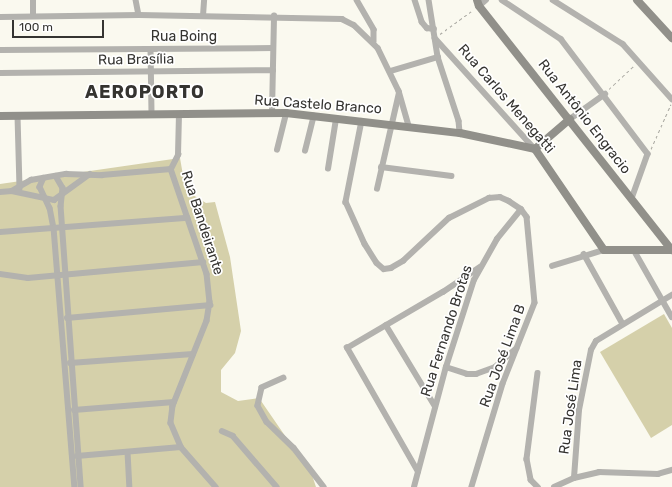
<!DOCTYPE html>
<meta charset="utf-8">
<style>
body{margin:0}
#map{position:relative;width:672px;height:487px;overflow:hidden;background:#faf9ef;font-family:Rubik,sans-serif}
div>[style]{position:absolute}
.green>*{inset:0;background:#d5d0aa}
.path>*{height:1px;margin-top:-0.5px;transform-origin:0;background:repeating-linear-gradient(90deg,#abaaa3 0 3px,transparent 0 6px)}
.street>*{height:5.5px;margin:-2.75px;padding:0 2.75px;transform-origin:2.75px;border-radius:2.75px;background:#b3b2ae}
.secondary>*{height:8px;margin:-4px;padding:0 4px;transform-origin:4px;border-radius:4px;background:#91908a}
span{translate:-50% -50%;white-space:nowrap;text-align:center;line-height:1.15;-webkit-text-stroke:3.5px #fff;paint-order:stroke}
.street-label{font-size:14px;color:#353431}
.district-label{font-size:18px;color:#353431;font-weight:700;letter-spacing:1px}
.scale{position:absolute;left:12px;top:20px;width:92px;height:18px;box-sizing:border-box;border:2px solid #353431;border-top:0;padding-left:5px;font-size:12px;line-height:14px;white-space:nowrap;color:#353431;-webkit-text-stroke:3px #fff;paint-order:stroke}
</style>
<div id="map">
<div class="green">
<i style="clip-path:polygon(180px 158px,184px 181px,193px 195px,206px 203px,215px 202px,230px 257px,241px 331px,235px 353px,221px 370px,221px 392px,238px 401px,259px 398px,312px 475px,316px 487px,0 487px,0 184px)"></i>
<i style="clip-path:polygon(664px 314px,672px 328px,672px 425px,651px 438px,600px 352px)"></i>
</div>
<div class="path">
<i style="left:440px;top:34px;width:41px;rotate:-36deg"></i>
<i style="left:609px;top:89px;width:35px;rotate:-43deg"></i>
<i style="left:651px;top:149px;width:49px;rotate:-66deg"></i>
</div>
<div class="street">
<i style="left:136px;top:0;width:15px;rotate:79deg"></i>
<i style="left:357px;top:0;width:34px;rotate:60deg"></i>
<i style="left:374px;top:30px;width:11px;rotate:90deg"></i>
<i style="left:415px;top:0;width:23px;rotate:72deg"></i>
<i style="left:422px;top:22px;width:8px;rotate:50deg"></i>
<i style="left:427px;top:28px;width:7px;rotate:8deg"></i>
<i style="left:429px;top:0;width:58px;rotate:81deg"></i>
<i style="left:438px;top:57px;width:67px;rotate:71.8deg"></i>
<i style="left:459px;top:121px;width:12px;rotate:85deg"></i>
<i style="left:502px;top:0;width:71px;rotate:33.5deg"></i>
<i style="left:561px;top:39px;width:144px;rotate:52.9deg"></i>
<i style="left:648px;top:154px;width:48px;rotate:109.6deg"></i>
<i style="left:553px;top:0;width:83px;rotate:32.2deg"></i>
<i style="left:623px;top:44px;width:74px;rotate:48.3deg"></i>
<i style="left:479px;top:6px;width:9px;rotate:-41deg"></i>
<i style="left:33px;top:16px;width:16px;rotate:-90deg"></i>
<i style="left:203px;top:16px;width:16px;rotate:-86deg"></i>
<i style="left:0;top:17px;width:139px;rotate:-0.8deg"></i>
<i style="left:139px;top:15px;width:203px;rotate:1.1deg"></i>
<i style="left:342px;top:19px;width:13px;rotate:27deg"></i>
<i style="left:354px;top:25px;width:33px;rotate:44deg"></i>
<i style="left:378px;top:48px;width:48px;rotate:64deg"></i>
<i style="left:399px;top:91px;width:37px;rotate:74deg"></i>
<i style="left:435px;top:38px;width:149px;rotate:48deg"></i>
<i style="left:151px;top:49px;width:66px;rotate:89.1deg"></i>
<i style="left:0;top:50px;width:273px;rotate:-0.4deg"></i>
<i style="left:391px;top:71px;width:49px;rotate:-16.6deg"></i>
<i style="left:0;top:73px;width:273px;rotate:-0.6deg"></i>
<i style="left:272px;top:113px;width:97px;rotate:-88.8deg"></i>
<i style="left:18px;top:116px;width:72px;rotate:88.4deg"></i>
<i style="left:570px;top:119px;width:43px;rotate:-35.5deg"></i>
<i style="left:362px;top:121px;width:83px;rotate:101.2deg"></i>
<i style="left:346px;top:202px;width:46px;rotate:65.7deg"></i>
<i style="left:365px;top:244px;width:22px;rotate:58deg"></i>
<i style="left:377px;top:263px;width:9px;rotate:41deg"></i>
<i style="left:384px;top:269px;width:7px;rotate:-8deg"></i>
<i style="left:391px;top:268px;width:14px;rotate:-30deg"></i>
<i style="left:403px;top:261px;width:63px;rotate:-43.1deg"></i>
<i style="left:449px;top:218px;width:45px;rotate:-26.6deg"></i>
<i style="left:489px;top:198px;width:11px;rotate:-5deg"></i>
<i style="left:500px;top:197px;width:10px;rotate:24deg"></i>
<i style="left:509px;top:201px;width:14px;rotate:34deg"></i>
<i style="left:521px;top:209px;width:10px;rotate:53deg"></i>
<i style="left:527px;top:217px;width:86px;rotate:84.7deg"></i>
<i style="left:535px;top:303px;width:87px;rotate:111.6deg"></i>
<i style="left:503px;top:384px;width:108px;rotate:106.8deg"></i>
<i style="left:277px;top:150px;width:38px;rotate:-76deg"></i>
<i style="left:305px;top:151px;width:36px;rotate:-76deg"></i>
<i style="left:381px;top:167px;width:71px;rotate:7.3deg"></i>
<i style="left:171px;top:169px;width:111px;rotate:71.1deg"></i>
<i style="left:207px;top:274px;width:28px;rotate:84deg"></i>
<i style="left:210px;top:302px;width:19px;rotate:99deg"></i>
<i style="left:207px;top:321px;width:92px;rotate:111.8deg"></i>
<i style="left:173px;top:406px;width:17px;rotate:97deg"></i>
<i style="left:171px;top:423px;width:26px;rotate:67deg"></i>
<i style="left:181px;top:447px;width:53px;rotate:48.8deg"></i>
<i style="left:171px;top:169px;width:16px;rotate:-63deg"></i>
<i style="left:178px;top:155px;width:40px;rotate:-88.6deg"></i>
<i style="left:328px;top:169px;width:51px;rotate:-80.9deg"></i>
<i style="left:56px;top:176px;width:14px;rotate:60deg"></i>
<i style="left:63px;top:188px;width:18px;rotate:96deg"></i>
<i style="left:61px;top:206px;width:282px;rotate:85.9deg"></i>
<i style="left:44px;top:178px;width:10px;rotate:114deg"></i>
<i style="left:40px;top:187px;width:23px;rotate:65deg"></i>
<i style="left:50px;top:208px;width:20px;rotate:79deg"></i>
<i style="left:54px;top:228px;width:260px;rotate:85.4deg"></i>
<i style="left:377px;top:189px;width:98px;rotate:-77.1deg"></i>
<i style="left:12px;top:191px;width:22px;rotate:-30deg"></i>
<i style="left:31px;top:180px;width:36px;rotate:-10deg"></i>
<i style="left:66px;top:174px;width:36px;rotate:2deg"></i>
<i style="left:102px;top:175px;width:69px;rotate:-5deg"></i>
<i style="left:0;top:192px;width:12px;rotate:-5deg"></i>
<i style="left:12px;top:191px;width:43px;rotate:12.1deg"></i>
<i style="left:54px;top:200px;width:44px;rotate:-35.8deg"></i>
<i style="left:0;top:232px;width:188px;rotate:-4.3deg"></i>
<i style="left:634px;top:250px;width:77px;rotate:60.4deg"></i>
<i style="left:584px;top:254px;width:80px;rotate:60.9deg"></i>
<i style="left:552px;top:266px;width:54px;rotate:-17.1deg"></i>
<i style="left:0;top:274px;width:28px;rotate:8deg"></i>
<i style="left:28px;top:278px;width:176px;rotate:-5.2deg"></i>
<i style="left:67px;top:318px;width:144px;rotate:-5.2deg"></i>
<i style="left:386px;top:325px;width:95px;rotate:58.8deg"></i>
<i style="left:70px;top:363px;width:123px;rotate:-4.2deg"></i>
<i style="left:446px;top:367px;width:22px;rotate:18deg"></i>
<i style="left:467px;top:374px;width:9px"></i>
<i style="left:476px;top:374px;width:20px;rotate:-20deg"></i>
<i style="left:495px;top:367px;width:28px;rotate:-41deg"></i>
<i style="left:538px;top:373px;width:87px;rotate:97.3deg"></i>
<i style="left:527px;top:459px;width:21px;rotate:79deg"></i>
<i style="left:531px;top:480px;width:10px;rotate:45deg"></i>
<i style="left:284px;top:378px;width:24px;rotate:156deg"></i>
<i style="left:262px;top:388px;width:18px;rotate:103deg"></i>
<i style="left:258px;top:406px;width:18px;rotate:61deg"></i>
<i style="left:267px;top:422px;width:37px;rotate:44deg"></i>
<i style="left:294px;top:448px;width:49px;rotate:52.4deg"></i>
<i style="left:74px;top:410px;width:100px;rotate:-4.6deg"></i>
<i style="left:222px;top:431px;width:12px;rotate:24deg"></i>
<i style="left:233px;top:436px;width:67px;rotate:49.2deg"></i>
<i style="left:128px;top:452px;width:35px;rotate:87deg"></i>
<i style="left:77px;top:456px;width:104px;rotate:-4.9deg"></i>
<i style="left:418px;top:472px;width:143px;rotate:-119.8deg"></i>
<i style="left:347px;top:348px;width:111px;rotate:-30.3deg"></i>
<i style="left:443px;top:292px;width:45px;rotate:-34deg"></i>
<i style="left:574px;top:478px;width:68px;rotate:-85.8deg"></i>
<i style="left:579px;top:410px;width:61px;rotate:-78.7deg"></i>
<i style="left:591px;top:350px;width:10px;rotate:-61deg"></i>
<i style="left:596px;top:341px;width:89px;rotate:-31.2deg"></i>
<i style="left:414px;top:487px;width:124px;rotate:-75.1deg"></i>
<i style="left:446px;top:367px;width:91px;rotate:-72.2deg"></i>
<i style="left:474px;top:280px;width:47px;rotate:-60.7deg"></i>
<i style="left:497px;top:239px;width:38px;rotate:-51deg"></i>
<i style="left:554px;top:487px;width:22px;rotate:-24deg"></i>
<i style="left:574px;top:478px;width:26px;rotate:-13deg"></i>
<i style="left:599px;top:472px;width:59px;rotate:1.9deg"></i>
<i style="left:658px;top:474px;width:15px;rotate:-16deg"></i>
</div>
<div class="secondary">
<i style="left:477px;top:0;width:6px;rotate:72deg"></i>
<i style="left:479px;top:6px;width:311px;rotate:51.7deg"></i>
<i style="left:637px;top:0;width:52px;rotate:47.4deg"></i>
<i style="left:0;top:116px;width:286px;rotate:-0.6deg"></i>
<i style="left:286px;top:113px;width:175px;rotate:6.6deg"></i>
<i style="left:460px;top:133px;width:77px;rotate:12deg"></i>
<i style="left:535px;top:149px;width:122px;rotate:55.7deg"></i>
<i style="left:604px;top:250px;width:68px"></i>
<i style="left:535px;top:149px;width:46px;rotate:-40.6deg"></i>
</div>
<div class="street-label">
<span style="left:184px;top:37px">Rua Boing</span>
<span style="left:136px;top:60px;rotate:-1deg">Rua Brasília</span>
<span style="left:506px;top:99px;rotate:49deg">Rua Carlos Menegatti</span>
<span style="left:318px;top:105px;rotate:4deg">Rua Castelo Branco</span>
<span style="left:584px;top:117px;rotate:52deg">Rua Antônio Engracio</span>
<span style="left:202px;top:223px;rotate:72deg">Rua Bandeirante</span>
<span style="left:447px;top:331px;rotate:-72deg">Rua Fernando Brotas</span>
<span style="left:503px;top:356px;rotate:-70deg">Rua José Lima B</span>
<span style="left:571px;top:407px;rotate:-82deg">Rua José Lima</span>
</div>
<div class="district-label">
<span style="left:145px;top:92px">AEROPORTO</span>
</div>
<div class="scale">100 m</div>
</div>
